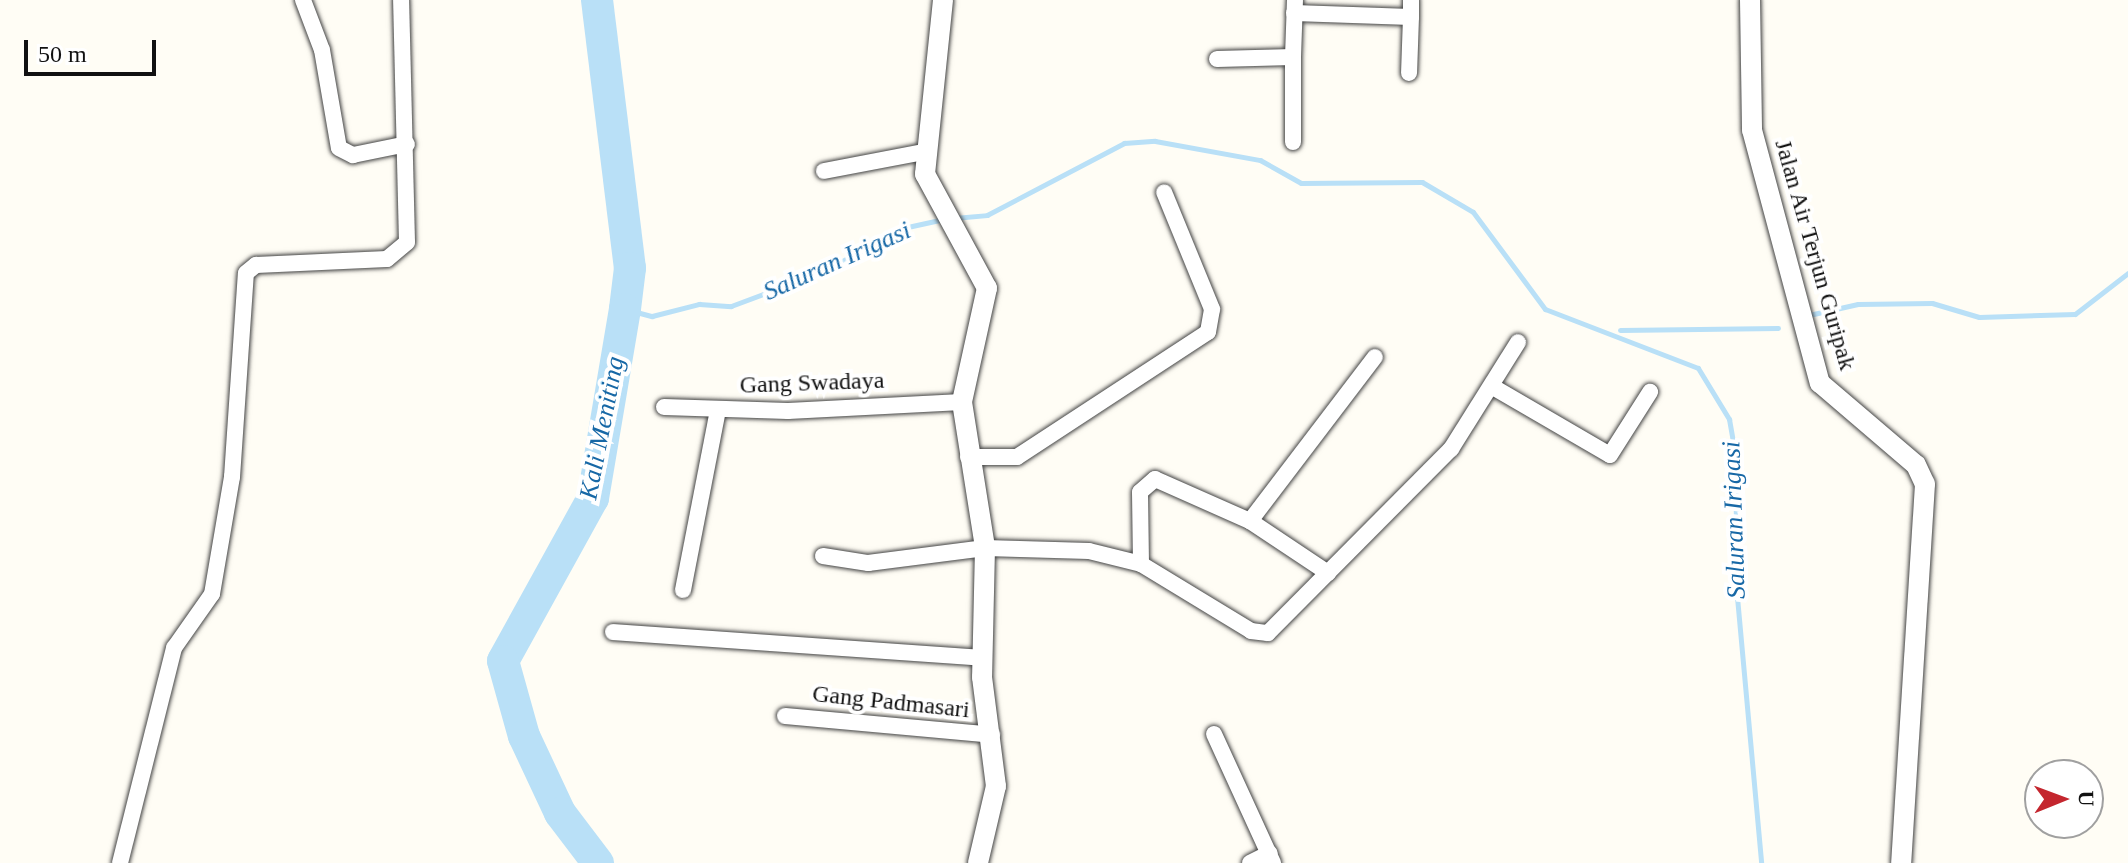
<!DOCTYPE html>
<style>
body{margin:0}
#map{position:relative;width:2128px;height:863px;overflow:hidden;background:#fffdf5;font-family:Georgia,serif}
div>[style]{position:absolute}
.stream>*{height:5px;margin:-2.5px;padding:0 2.5px;transform-origin:2.5px;border-radius:2.5px;background:#b9e0f7}
.river>*{height:32px;margin:-16px;padding:0 16px;transform-origin:16px;border-radius:16px;background:#b9e0f7}
.roads{filter:drop-shadow(0 0 2px #444) drop-shadow(0 0 2px #444)}
.minor>*{height:16px;margin:-8px;padding:0 8px;transform-origin:8px;border-radius:8px;background:#fff}
.tertiary>*{height:20px;margin:-10px;padding:0 10px;transform-origin:10px;border-radius:10px;background:#fff}
span{translate:-50% -50%;white-space:nowrap;text-align:center;line-height:1.15;-webkit-text-stroke:8px #fff;paint-order:stroke}
.street-label{font-size:24px;color:#111}
.water-label{font-size:26px;color:#1768a6;font-style:italic}
.north{position:absolute;left:2024px;top:759px;width:80px;height:80px;box-sizing:border-box;background:#fff;border:2px solid #a0a0a0;border-radius:50%;rotate:89deg;font-size:22px;font-weight:700;line-height:32px;text-align:center;color:#111}
.north::after{content:'';display:block;margin:auto;width:28px;height:36px;background:#c4262e;clip-path:polygon(50% 0,100% 100%,50% 72%,0 100%)}
.scale{position:absolute;left:24px;top:40px;width:132px;height:36px;box-sizing:border-box;border:4px solid #111;border-top:0;padding-left:10px;font-size:24px;line-height:28px;white-space:nowrap;color:#111;-webkit-text-stroke:6px #fff;paint-order:stroke}
</style>
<div id="map">
<div class="stream">
<i style="left:954px;top:218px;width:33px;rotate:-5deg"></i>
<i style="left:987px;top:215px;width:155px;rotate:-27.7deg"></i>
<i style="left:1124px;top:143px;width:31px;rotate:-4deg"></i>
<i style="left:1155px;top:141px;width:107px;rotate:10.3deg"></i>
<i style="left:1260px;top:160px;width:47px;rotate:29.3deg"></i>
<i style="left:1301px;top:183px;width:121px;rotate:-0.5deg"></i>
<i style="left:1422px;top:182px;width:59px;rotate:30.5deg"></i>
<i style="left:1473px;top:212px;width:121px;rotate:53.4deg"></i>
<i style="left:1545px;top:309px;width:164px;rotate:21.1deg"></i>
<i style="left:1698px;top:368px;width:60px;rotate:58.7deg"></i>
<i style="left:1729px;top:419px;width:36px;rotate:80deg"></i>
<i style="left:1735px;top:454px;width:143px;rotate:89.2deg"></i>
<i style="left:1737px;top:597px;width:267px;rotate:84.8deg"></i>
<i style="left:625px;top:309px;width:28px;rotate:15deg"></i>
<i style="left:652px;top:316px;width:49px;rotate:-14.3deg"></i>
<i style="left:699px;top:304px;width:32px;rotate:4deg"></i>
<i style="left:731px;top:306px;width:97px;rotate:-20.5deg"></i>
<i style="left:822px;top:272px;width:92px;rotate:-28.5deg"></i>
<i style="left:903px;top:228px;width:42px;rotate:-12.4deg"></i>
<i style="left:1809px;top:315px;width:50px;rotate:-12.7deg"></i>
<i style="left:1858px;top:304px;width:74px;rotate:-0.8deg"></i>
<i style="left:1932px;top:303px;width:49px;rotate:16.6deg"></i>
<i style="left:1979px;top:317px;width:96px;rotate:-1.8deg"></i>
<i style="left:2075px;top:314px;width:67px;rotate:-37.7deg"></i>
<i style="left:1620px;top:330px;width:158px;rotate:-0.7deg"></i>
</div>
<div class="river">
<i style="left:597px;top:0;width:270px;rotate:83deg"></i>
<i style="left:630px;top:268px;width:41px;rotate:97deg"></i>
<i style="left:625px;top:309px;width:192px;rotate:99.6deg"></i>
<i style="left:593px;top:498px;width:186px;rotate:118.9deg"></i>
<i style="left:503px;top:661px;width:78px;rotate:74.4deg"></i>
<i style="left:524px;top:736px;width:85px;rotate:64.9deg"></i>
<i style="left:560px;top:813px;width:63px;rotate:52.8deg"></i>
</div>
<div class="roads">
<div class="minor">
<i style="left:303px;top:0;width:53px;rotate:69.2deg"></i>
<i style="left:322px;top:50px;width:99px;rotate:80.2deg"></i>
<i style="left:339px;top:148px;width:16px;rotate:27deg"></i>
<i style="left:353px;top:155px;width:55px;rotate:-11.5deg"></i>
<i style="left:1294px;top:13px;width:117px;rotate:2deg"></i>
<i style="left:1411px;top:17px;width:56px;rotate:92deg"></i>
<i style="left:1411px;top:17px;width:17px;rotate:-90deg"></i>
<i style="left:1293px;top:57px;width:85px;rotate:90deg"></i>
<i style="left:1217px;top:59px;width:76px;rotate:-1.5deg"></i>
<i style="left:1293px;top:57px;width:57px;rotate:-88deg"></i>
<i style="left:824px;top:171px;width:102px;rotate:-10.8deg"></i>
<i style="left:1493px;top:387px;width:135px;rotate:30.2deg"></i>
<i style="left:1610px;top:455px;width:75px;rotate:-57.6deg"></i>
<i style="left:664px;top:407px;width:124px;rotate:1.8deg"></i>
<i style="left:788px;top:411px;width:174px;rotate:-3deg"></i>
<i style="left:968px;top:457px;width:49px"></i>
<i style="left:1017px;top:457px;width:228px;rotate:-33.2deg"></i>
<i style="left:1208px;top:332px;width:23px;rotate:-80deg"></i>
<i style="left:1212px;top:309px;width:126px;rotate:-112.3deg"></i>
<i style="left:1250px;top:521px;width:206px;rotate:-52.7deg"></i>
<i style="left:823px;top:556px;width:46px;rotate:8.8deg"></i>
<i style="left:868px;top:563px;width:118px;rotate:-7.3deg"></i>
<i style="left:985px;top:548px;width:104px;rotate:1.7deg"></i>
<i style="left:1089px;top:551px;width:54px;rotate:14deg"></i>
<i style="left:1141px;top:564px;width:129px;rotate:31.3deg"></i>
<i style="left:1251px;top:631px;width:17px;rotate:7deg"></i>
<i style="left:1268px;top:633px;width:260px;rotate:-45.2deg"></i>
<i style="left:1451px;top:449px;width:126px;rotate:-57.9deg"></i>
<i style="left:1141px;top:564px;width:72px;rotate:-90.8deg"></i>
<i style="left:1140px;top:492px;width:20px;rotate:-41deg"></i>
<i style="left:1155px;top:479px;width:104px;rotate:23.9deg"></i>
<i style="left:1250px;top:521px;width:94px;rotate:33.7deg"></i>
<i style="left:683px;top:590px;width:183px;rotate:-79deg"></i>
<i style="left:613px;top:632px;width:370px;rotate:4deg"></i>
<i style="left:785px;top:716px;width:208px;rotate:5.2deg"></i>
<i style="left:1214px;top:734px;width:142px;rotate:65.4deg"></i>
<i style="left:120px;top:863px;width:222px;rotate:-75.9deg"></i>
<i style="left:174px;top:648px;width:66px;rotate:-54.9deg"></i>
<i style="left:212px;top:594px;width:119px;rotate:-80.3deg"></i>
<i style="left:232px;top:477px;width:204px;rotate:-86.1deg"></i>
<i style="left:246px;top:273px;width:13px;rotate:-39deg"></i>
<i style="left:256px;top:265px;width:131px;rotate:-2.6deg"></i>
<i style="left:387px;top:259px;width:26px;rotate:-40deg"></i>
<i style="left:407px;top:242px;width:242px;rotate:-91.4deg"></i>
<i style="left:1250px;top:863px;width:22px;rotate:-27deg"></i>
</div>
<div class="tertiary">
<i style="left:943px;top:0;width:175px;rotate:95.9deg"></i>
<i style="left:925px;top:174px;width:130px;rotate:61.5deg"></i>
<i style="left:987px;top:288px;width:117px;rotate:102.4deg"></i>
<i style="left:962px;top:402px;width:148px;rotate:81deg"></i>
<i style="left:985px;top:548px;width:129px;rotate:91.3deg"></i>
<i style="left:982px;top:677px;width:110px;rotate:82.7deg"></i>
<i style="left:996px;top:786px;width:79px;rotate:103.2deg"></i>
<i style="left:1750px;top:0;width:130px;rotate:89.1deg"></i>
<i style="left:1752px;top:130px;width:262px;rotate:75deg"></i>
<i style="left:1820px;top:383px;width:126px;rotate:40.5deg"></i>
<i style="left:1916px;top:465px;width:21px;rotate:65deg"></i>
<i style="left:1925px;top:484px;width:380px;rotate:93.6deg"></i>
</div>
</div>
<div class="street-label">
<span style="left:1815px;top:255px;rotate:74deg">Jalan Air Terjun Guripak</span>
<span style="left:812px;top:383px;rotate:-2deg">Gang Swadaya</span>
<span style="left:891px;top:702px;rotate:6deg">Gang Padmasari</span>
</div>
<div class="water-label">
<span style="left:837px;top:261px;rotate:-24deg">Saluran Irigasi</span>
<span style="left:602px;top:428px;rotate:-79deg">Kali Meniting</span>
<span style="left:1734px;top:520px;rotate:-92deg">Saluran Irigasi</span>
</div>
<div class="north">U</div>
<div class="scale">50 m</div>
</div>
